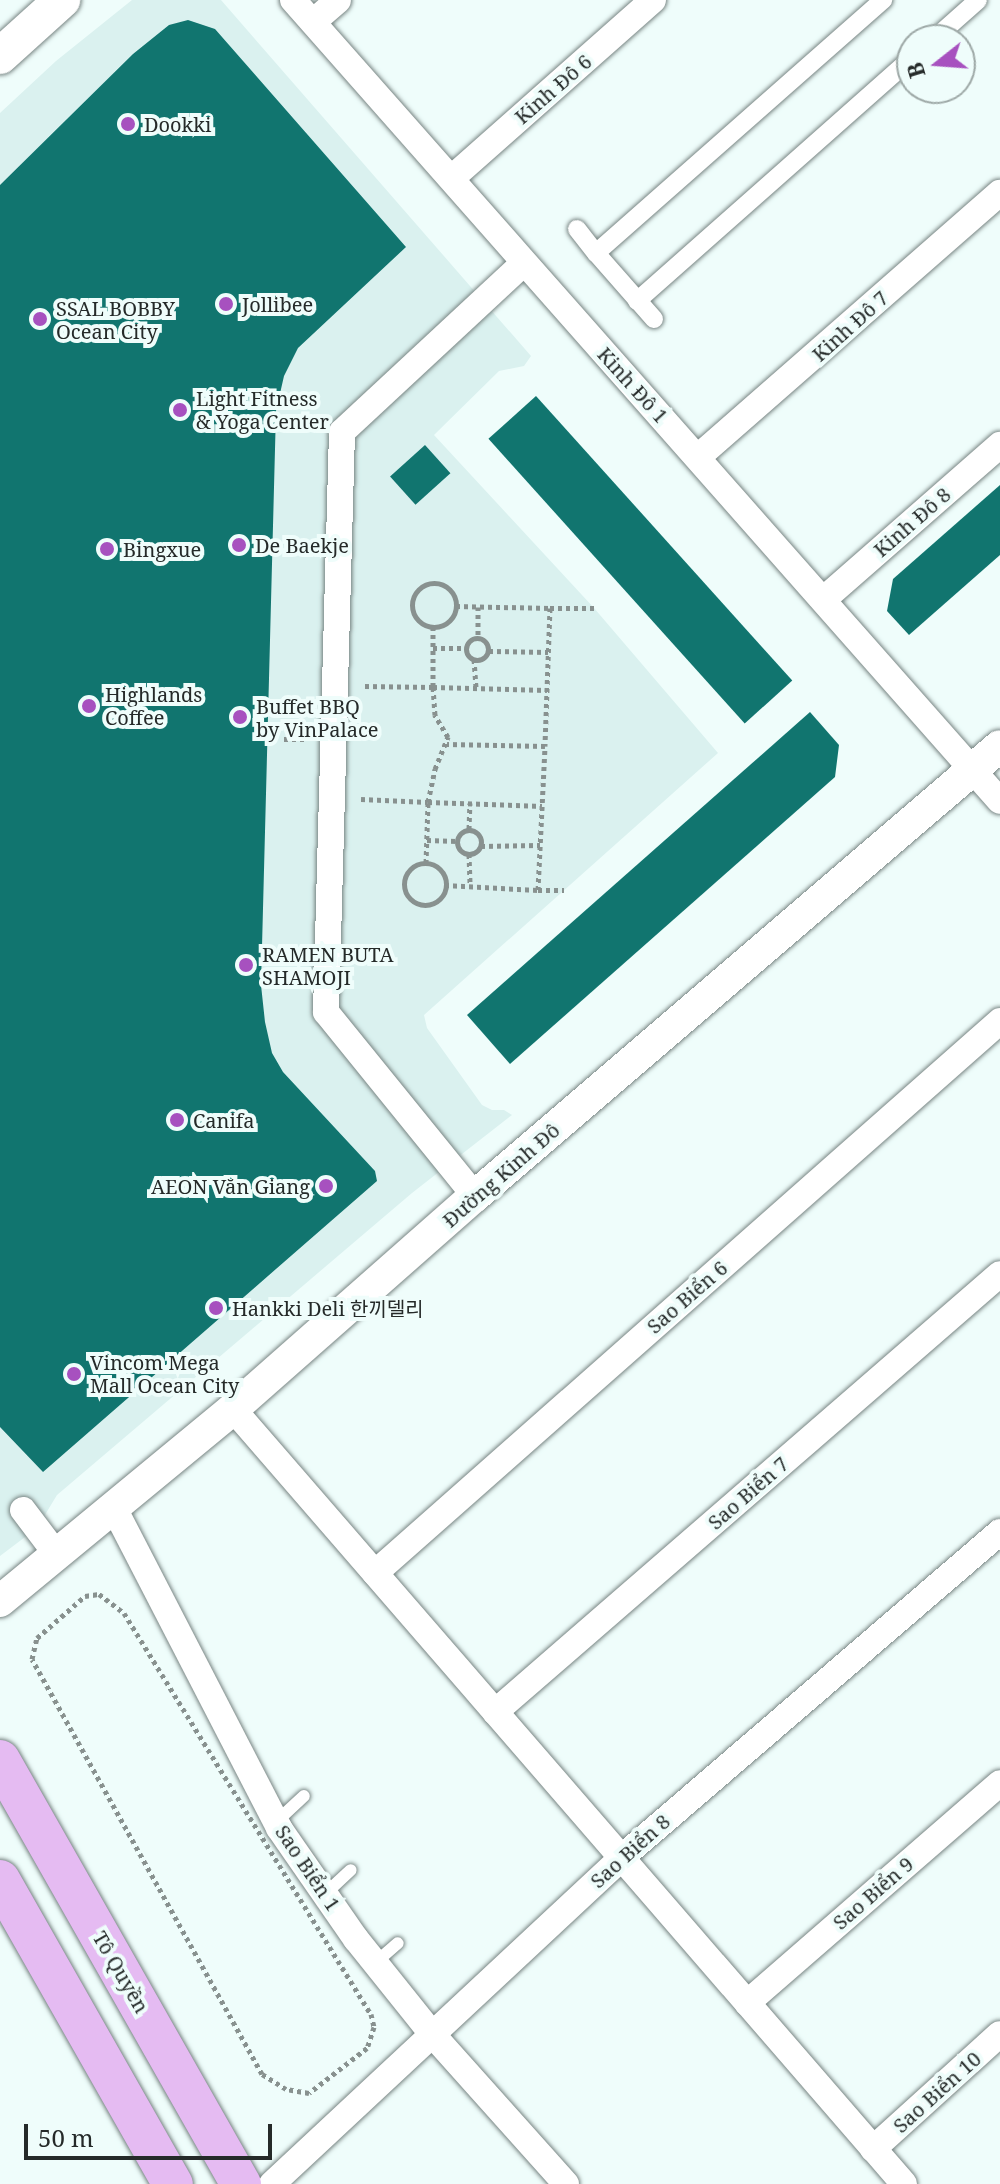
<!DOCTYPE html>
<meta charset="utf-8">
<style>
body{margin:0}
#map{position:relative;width:1000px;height:2184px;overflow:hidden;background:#effdfb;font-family:"Noto Serif","Noto Sans KR",serif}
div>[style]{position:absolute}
.built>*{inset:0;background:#daf1ef}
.building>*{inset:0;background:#11756f;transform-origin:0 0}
.path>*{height:5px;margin-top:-2.5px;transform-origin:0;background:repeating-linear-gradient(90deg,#88918f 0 4px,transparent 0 8px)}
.path>.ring{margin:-2.5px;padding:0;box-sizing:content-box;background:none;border:5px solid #88918f;border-radius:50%}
.roads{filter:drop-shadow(0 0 2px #788583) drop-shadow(0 0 2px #788583)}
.service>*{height:12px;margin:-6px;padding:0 6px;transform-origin:6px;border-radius:6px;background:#fff}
.pedestrian>*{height:18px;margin:-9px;padding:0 9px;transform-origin:9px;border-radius:9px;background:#fff}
.minor>*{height:26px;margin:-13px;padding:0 13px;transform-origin:13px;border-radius:13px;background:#fff}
.tertiary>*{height:32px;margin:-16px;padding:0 16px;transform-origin:16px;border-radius:16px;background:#fff}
.secondary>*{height:36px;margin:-18px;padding:0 18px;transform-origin:18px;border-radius:18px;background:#fff}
.primary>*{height:40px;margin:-20px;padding:0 20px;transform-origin:20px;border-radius:20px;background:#e5bbf2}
.dots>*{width:22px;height:22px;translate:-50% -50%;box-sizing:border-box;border:4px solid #effdfb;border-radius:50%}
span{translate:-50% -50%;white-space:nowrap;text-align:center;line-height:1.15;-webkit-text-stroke:8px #effdfb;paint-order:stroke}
.street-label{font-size:20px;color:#252a29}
.poi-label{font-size:20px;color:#252a29}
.left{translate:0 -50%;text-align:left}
.right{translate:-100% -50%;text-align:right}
.north{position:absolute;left:896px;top:24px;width:80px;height:80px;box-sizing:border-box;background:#effdfb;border:2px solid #9ea9a7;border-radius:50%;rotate:253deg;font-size:22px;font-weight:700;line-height:32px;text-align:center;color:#252a29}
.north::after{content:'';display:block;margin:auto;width:28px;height:36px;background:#a751bf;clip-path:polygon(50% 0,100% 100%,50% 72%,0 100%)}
.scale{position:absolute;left:24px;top:2124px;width:248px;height:36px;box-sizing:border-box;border:4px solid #252a29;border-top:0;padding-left:10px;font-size:24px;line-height:28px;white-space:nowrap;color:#252a29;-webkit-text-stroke:6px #effdfb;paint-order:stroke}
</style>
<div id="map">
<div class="built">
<i style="clip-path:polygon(132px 0,221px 0,531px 356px,524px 366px,499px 371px,434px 435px,594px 608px,718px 753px,424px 1015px,427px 1028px,482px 1105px,492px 1110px,504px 1110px,512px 1115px,412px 1193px,57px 1495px,37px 1528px,0 1556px,0 113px,56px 61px)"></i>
</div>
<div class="building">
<i style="clip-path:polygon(188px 20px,215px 29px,406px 247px,298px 348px,284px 376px,276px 411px,261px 985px,265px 1022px,272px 1053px,283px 1072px,375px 1171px,377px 1181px,43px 1472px,0 1427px,0 185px,133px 54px,169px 25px)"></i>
<i style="left:536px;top:396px;width:383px;height:64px;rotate:48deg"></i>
<i style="left:425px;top:445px;width:38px;height:47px;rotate:48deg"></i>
<i style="clip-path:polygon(1000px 485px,1000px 555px,909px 635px,887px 611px,893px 579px)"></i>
<i style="clip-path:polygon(810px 712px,839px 745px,835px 777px,510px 1064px,467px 1015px)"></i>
</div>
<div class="path">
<i class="ring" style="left:412px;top:583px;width:39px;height:39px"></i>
<i style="left:456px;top:606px;width:94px;rotate:1.2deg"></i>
<i style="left:550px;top:608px;width:138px;rotate:92.1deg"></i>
<i style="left:478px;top:607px;width:30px;rotate:90deg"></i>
<i style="left:550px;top:608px;width:44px"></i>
<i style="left:433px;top:627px;width:60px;rotate:90deg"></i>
<i style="left:433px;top:687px;width:114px;rotate:1.5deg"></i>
<i class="ring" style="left:466px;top:638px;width:17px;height:17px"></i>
<i style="left:433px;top:648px;width:33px"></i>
<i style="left:489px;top:651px;width:59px;rotate:1deg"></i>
<i style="left:474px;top:659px;width:29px;rotate:86deg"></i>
<i style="left:284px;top:739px;width:21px"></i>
<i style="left:361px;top:799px;width:67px;rotate:2.6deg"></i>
<i style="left:428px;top:802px;width:34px;rotate:-78deg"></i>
<i style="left:435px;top:769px;width:35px;rotate:-68deg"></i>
<i style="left:448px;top:737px;width:26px;rotate:-121deg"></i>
<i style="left:435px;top:715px;width:28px;rotate:-94deg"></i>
<i style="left:433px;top:687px;width:69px;rotate:-179.2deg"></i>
<i style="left:469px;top:829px;width:26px;rotate:-88deg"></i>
<i class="ring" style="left:457px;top:830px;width:19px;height:19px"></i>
<i style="left:427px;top:840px;width:30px;rotate:2deg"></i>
<i style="left:481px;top:846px;width:59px;rotate:-1deg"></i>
<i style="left:469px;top:854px;width:32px;rotate:88deg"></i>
<i style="left:426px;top:863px;width:61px;rotate:-88.1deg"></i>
<i style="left:428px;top:802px;width:114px;rotate:2deg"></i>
<i class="ring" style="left:404px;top:863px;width:37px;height:37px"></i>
<i style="left:445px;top:885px;width:93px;rotate:3.1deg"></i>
<i style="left:538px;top:890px;width:144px;rotate:-87.2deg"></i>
<i style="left:545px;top:746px;width:98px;rotate:-178.8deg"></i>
<i style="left:538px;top:890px;width:26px"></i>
<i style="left:99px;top:1594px;width:31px;rotate:37deg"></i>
<i style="left:124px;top:1613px;width:471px;rotate:58.4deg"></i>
<i style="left:371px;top:2014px;width:13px;rotate:77deg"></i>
<i style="left:374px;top:2027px;width:22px;rotate:108deg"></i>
<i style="left:367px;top:2048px;width:73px;rotate:142.2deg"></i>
<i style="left:309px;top:2093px;width:23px;rotate:-170deg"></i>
<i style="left:286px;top:2089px;width:28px;rotate:-148deg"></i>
<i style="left:262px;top:2074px;width:474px;rotate:-119deg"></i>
<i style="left:32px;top:1659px;width:22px;rotate:-77deg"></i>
<i style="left:37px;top:1638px;width:64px;rotate:-41.2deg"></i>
<i style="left:85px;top:1596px;width:14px;rotate:-8deg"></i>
</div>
<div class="roads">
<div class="service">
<i style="left:276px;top:1822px;width:38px;rotate:-43deg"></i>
<i style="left:325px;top:1894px;width:35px;rotate:-43deg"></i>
<i style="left:375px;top:1963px;width:30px;rotate:-41deg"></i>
</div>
<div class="pedestrian">
<i style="left:933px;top:40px;width:60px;rotate:-41.6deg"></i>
<i style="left:577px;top:229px;width:31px;rotate:52deg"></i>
<i style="left:637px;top:301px;width:367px;rotate:-41.5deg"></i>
<i style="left:654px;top:319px;width:88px;rotate:-131.3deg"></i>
<i style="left:596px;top:253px;width:383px;rotate:-41.4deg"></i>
</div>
<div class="minor">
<i style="left:293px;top:0;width:1068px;rotate:48.57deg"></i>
<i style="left:313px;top:22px;width:33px;rotate:-41deg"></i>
<i style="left:453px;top:177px;width:267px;rotate:-41.5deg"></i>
<i style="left:698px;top:457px;width:401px;rotate:-41.2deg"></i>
<i style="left:824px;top:599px;width:234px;rotate:-41.2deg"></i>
<i style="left:475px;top:1196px;width:237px;rotate:-129deg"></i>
<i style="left:326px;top:1012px;width:580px;rotate:-88.42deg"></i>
<i style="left:342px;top:432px;width:248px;rotate:-42.9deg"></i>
<i style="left:233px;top:1409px;width:1025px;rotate:49.11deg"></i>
<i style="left:114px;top:1508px;width:360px;rotate:62.7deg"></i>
<i style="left:279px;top:1828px;width:135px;rotate:55.3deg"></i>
<i style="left:356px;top:1939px;width:122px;rotate:51.3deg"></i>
<i style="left:432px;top:2034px;width:201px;rotate:48.2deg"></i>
<i style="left:23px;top:1510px;width:56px;rotate:52.9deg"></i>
<i style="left:375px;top:1573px;width:834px;rotate:-41.45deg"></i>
<i style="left:495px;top:1712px;width:668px;rotate:-40.94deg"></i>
<i style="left:747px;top:2003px;width:335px;rotate:-41deg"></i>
<i style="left:873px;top:2149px;width:171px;rotate:-42.2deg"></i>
<i style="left:272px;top:2184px;width:478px;rotate:-43deg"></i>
<i style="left:621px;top:1858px;width:500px;rotate:-40.7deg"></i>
</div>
<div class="tertiary">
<i style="left:0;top:1601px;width:302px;rotate:-39.5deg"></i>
<i style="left:233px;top:1409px;width:322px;rotate:-41.4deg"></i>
<i style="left:475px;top:1196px;width:691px;rotate:-40.6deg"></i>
</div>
<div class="secondary">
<i style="left:0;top:56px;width:84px;rotate:-42.1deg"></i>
</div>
<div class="primary">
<i style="left:0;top:1760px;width:488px;rotate:60.4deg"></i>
<i style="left:0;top:1880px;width:350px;rotate:60.4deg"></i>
</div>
</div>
<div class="dots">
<i style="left:128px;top:124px;background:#a751bf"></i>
<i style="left:226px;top:304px;background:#a751bf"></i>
<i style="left:40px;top:319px;background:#a751bf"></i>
<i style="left:180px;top:410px;background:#a751bf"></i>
<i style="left:239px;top:545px;background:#a751bf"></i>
<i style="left:107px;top:549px;background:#a751bf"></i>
<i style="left:89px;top:706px;background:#a751bf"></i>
<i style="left:240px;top:717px;background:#a751bf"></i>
<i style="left:246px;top:965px;background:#a751bf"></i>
<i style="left:177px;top:1120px;background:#a751bf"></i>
<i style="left:326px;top:1186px;background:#a751bf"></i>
<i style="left:216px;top:1308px;background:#a751bf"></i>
<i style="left:74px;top:1374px;background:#a751bf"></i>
</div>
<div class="street-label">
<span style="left:553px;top:89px;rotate:-41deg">Kinh Đô 6</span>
<span style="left:850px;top:326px;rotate:-42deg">Kinh Đô 7</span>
<span style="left:633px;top:385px;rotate:48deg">Kinh Đô 1</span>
<span style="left:912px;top:522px;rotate:-41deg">Kinh Đô 8</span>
<span style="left:501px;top:1175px;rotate:-41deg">Đường Kinh Đô</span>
<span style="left:687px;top:1297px;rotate:-41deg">Sao Biển 6</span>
<span style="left:748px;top:1493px;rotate:-41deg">Sao Biển 7</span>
<span style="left:630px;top:1851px;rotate:-42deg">Sao Biển 8</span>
<span style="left:308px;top:1868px;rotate:56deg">Sao Biển 1</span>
<span style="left:873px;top:1893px;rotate:-41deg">Sao Biển 9</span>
<span style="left:121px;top:1972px;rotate:60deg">Tô Quyền</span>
<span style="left:937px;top:2092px;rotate:-42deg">Sao Biển 10</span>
</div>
<div class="poi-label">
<span class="left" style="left:144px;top:124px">Dookki</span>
<span class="left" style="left:242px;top:304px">Jollibee</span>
<span class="left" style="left:56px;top:320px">SSAL BOBBY<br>Ocean City</span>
<span class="left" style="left:196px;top:410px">Light Fitness<br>&amp; Yoga Center</span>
<span class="left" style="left:255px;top:545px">De Baekje</span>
<span class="left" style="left:123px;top:549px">Bingxue</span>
<span class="left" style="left:105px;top:706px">Highlands<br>Coffee</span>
<span class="left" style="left:256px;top:718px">Buffet BBQ<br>by VinPalace</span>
<span class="left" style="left:262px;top:966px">RAMEN BUTA<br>SHAMOJI</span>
<span class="left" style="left:193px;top:1120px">Canifa</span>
<span class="right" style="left:310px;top:1186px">AEON Văn Giang</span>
<span class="left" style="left:232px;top:1308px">Hankki Deli 한끼델리</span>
<span class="left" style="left:90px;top:1374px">Vincom Mega<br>Mall Ocean City</span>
</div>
<div class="north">B</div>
<div class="scale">50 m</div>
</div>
